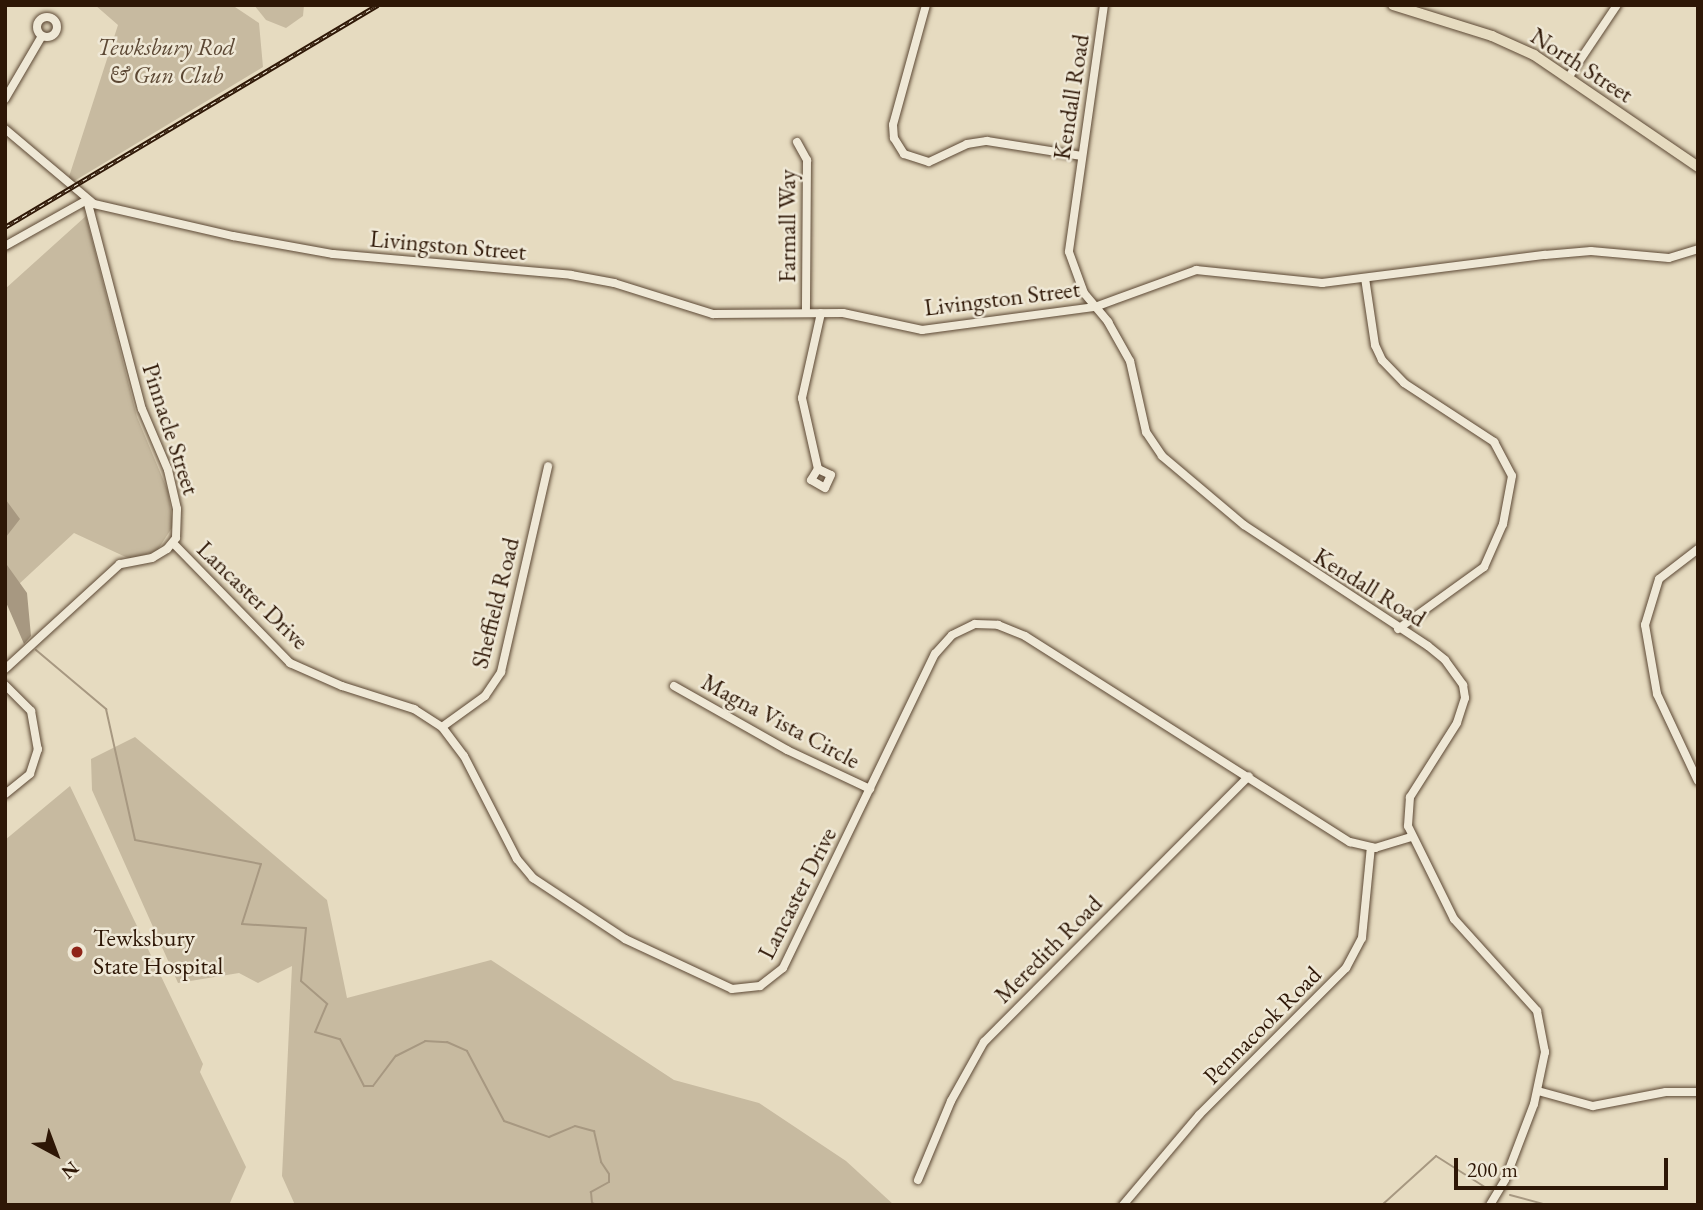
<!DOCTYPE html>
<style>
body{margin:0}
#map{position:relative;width:1703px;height:1210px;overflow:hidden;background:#e6dbc0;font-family:"EB Garamond",serif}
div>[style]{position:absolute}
.green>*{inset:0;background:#c7baa0}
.water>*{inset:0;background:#a79881}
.stream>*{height:2px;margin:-1px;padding:0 1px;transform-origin:1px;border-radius:1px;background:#a79881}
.roads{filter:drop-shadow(0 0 2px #5c4834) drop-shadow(0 0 2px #5c4834)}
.minor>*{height:8px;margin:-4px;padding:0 4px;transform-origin:4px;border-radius:4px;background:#efe8d6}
.minor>.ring{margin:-4px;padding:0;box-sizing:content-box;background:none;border:8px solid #efe8d6;border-radius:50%}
.major>*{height:10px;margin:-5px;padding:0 5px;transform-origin:5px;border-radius:5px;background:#e6dbc0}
.rail>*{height:4.5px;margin-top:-2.25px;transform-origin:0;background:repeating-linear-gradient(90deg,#efe8d6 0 5px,#2e1706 0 10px);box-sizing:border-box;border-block:2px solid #2e1706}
.dots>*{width:19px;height:19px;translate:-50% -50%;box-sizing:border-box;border:4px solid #efe8d6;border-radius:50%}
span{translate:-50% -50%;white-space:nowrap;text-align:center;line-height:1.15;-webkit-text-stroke:5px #efe8d6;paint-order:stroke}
.park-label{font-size:24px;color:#5c4834;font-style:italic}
.street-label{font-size:24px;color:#2e1706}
.poi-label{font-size:24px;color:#2e1706}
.left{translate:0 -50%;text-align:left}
.frame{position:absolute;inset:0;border:7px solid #2e1706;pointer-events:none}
.north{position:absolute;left:21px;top:1119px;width:70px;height:70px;-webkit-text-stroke:5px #efe8d6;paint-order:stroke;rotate:139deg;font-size:19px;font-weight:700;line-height:28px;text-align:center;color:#2e1706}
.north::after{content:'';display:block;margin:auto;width:24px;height:32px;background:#2e1706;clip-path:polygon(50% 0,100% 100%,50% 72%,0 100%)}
.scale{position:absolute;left:1454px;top:1158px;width:214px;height:32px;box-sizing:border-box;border:4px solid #2e1706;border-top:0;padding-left:9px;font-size:21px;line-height:24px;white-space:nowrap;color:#2e1706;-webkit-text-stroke:5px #efe8d6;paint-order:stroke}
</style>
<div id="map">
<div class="green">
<i style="clip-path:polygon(95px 5px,232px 5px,259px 23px,263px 67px,66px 186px,118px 25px)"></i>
<i style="clip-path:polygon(254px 5px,304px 5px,303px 16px,286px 28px,266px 20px)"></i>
<i style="clip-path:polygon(86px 216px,137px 417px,168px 491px,173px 526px,157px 551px,130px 559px,74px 533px,5px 597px,5px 289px)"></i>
<i style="clip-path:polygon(135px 737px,327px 900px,347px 998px,491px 960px,674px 1080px,759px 1103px,846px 1161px,894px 1205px,295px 1205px,282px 1176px,292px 966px,258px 983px,239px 973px,178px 983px,92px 790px,91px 759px)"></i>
<i style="clip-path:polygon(70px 786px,203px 1064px,200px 1072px,246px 1167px,229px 1205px,5px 1205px,5px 840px)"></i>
</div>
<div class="water">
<i style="clip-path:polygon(6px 500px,20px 519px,6px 537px,7px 565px,27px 593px,31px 636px,24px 644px,5px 600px)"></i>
</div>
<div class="stream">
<i style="left:36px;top:650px;width:92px;rotate:40.1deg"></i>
<i style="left:106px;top:709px;width:134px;rotate:77.5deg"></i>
<i style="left:135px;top:840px;width:128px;rotate:10.8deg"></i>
<i style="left:261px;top:864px;width:63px;rotate:107.6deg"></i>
<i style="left:242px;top:924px;width:64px;rotate:3.6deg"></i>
<i style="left:306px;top:928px;width:53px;rotate:95.4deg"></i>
<i style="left:301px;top:981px;width:35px;rotate:41deg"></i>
<i style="left:327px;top:1004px;width:30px;rotate:113deg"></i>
<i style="left:315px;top:1032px;width:26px;rotate:16deg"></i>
<i style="left:340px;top:1039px;width:53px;rotate:62.9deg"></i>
<i style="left:364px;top:1086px;width:9px"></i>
<i style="left:373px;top:1086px;width:38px;rotate:-53deg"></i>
<i style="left:396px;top:1056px;width:33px;rotate:-27deg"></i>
<i style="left:425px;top:1041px;width:22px;rotate:3deg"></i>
<i style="left:447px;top:1042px;width:22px;rotate:24deg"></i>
<i style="left:467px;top:1051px;width:79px;rotate:62.1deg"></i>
<i style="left:504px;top:1121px;width:48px;rotate:19.6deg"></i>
<i style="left:549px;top:1137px;width:28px;rotate:-23deg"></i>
<i style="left:575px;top:1126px;width:20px;rotate:15deg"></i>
<i style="left:594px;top:1131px;width:32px;rotate:77deg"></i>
<i style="left:601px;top:1162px;width:14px;rotate:56deg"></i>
<i style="left:609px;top:1174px;width:8px;rotate:90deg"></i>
<i style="left:609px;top:1182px;width:21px;rotate:151deg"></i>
<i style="left:591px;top:1192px;width:11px;rotate:85deg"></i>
<i style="left:592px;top:1203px;width:5px;rotate:22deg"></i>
<i style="left:1510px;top:1195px;width:39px;rotate:15deg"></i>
<i style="left:1382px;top:1205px;width:73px;rotate:-42.2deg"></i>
<i style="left:1436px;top:1156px;width:62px;rotate:32.4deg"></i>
</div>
<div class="roads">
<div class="minor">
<i style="left:926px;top:5px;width:124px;rotate:105.4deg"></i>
<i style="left:893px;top:125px;width:13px;rotate:86deg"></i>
<i style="left:894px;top:138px;width:19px;rotate:58deg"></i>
<i style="left:904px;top:154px;width:26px;rotate:18deg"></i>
<i style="left:929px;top:162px;width:42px;rotate:-25.3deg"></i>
<i style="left:967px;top:144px;width:20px;rotate:-9deg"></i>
<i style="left:987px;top:141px;width:96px;rotate:9deg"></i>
<i style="left:1104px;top:5px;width:249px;rotate:98.1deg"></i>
<i style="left:1069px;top:252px;width:44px;rotate:69.9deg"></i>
<i style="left:1084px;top:293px;width:38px;rotate:50deg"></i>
<i style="left:1108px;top:322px;width:45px;rotate:60.6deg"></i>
<i style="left:1130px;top:361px;width:73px;rotate:77.3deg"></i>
<i style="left:1146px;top:432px;width:29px;rotate:56deg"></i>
<i style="left:1162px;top:456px;width:107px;rotate:40.1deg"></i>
<i style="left:1244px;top:525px;width:220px;rotate:33.3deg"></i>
<i style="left:1428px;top:646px;width:22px;rotate:39deg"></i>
<i style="left:1445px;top:660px;width:31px;rotate:54deg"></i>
<i style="left:1463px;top:685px;width:13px;rotate:81deg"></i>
<i style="left:1465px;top:698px;width:26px;rotate:108deg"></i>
<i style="left:1457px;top:723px;width:88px;rotate:122.4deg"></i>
<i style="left:1410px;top:797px;width:29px;rotate:94deg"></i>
<i style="left:1408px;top:826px;width:104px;rotate:63.7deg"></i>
<i style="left:1454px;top:919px;width:124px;rotate:47.9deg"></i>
<i style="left:1537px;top:1011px;width:42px;rotate:79deg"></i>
<i style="left:1545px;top:1052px;width:53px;rotate:101.9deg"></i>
<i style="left:1534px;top:1104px;width:81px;rotate:110.9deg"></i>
<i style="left:1505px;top:1180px;width:29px;rotate:121deg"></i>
<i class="ring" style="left:37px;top:17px;width:12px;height:12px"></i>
<i style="left:1568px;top:78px;width:88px;rotate:-56.1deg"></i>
<i style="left:5px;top:99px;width:73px;rotate:-59.6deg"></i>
<i style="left:5px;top:129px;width:116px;rotate:40.1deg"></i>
<i style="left:94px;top:204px;width:143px;rotate:13deg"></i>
<i style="left:233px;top:236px;width:102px;rotate:10.2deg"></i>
<i style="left:333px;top:254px;width:239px;rotate:5deg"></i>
<i style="left:571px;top:275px;width:44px;rotate:10.5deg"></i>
<i style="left:614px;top:283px;width:104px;rotate:17.4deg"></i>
<i style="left:713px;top:314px;width:130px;rotate:-0.4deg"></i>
<i style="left:843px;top:313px;width:81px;rotate:12.1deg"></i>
<i style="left:922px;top:330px;width:175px;rotate:-7.6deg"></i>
<i style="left:1095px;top:307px;width:108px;rotate:-20.1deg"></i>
<i style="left:1196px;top:270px;width:127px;rotate:5.9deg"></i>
<i style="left:1322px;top:283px;width:225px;rotate:-7.2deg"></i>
<i style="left:1545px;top:255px;width:46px;rotate:-5deg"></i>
<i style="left:1591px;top:251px;width:78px;rotate:5.1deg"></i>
<i style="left:1669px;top:258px;width:30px;rotate:-17deg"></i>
<i style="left:797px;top:142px;width:21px;rotate:61deg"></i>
<i style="left:807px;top:160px;width:153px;rotate:90.4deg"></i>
<i style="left:5px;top:246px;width:94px;rotate:-29.3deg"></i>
<i style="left:87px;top:200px;width:216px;rotate:75.3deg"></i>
<i style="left:142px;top:409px;width:66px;rotate:66.9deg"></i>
<i style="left:168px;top:470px;width:40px;rotate:77deg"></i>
<i style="left:177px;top:509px;width:29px;rotate:92deg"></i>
<i style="left:176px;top:538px;width:14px;rotate:129deg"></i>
<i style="left:167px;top:549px;width:17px;rotate:149deg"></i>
<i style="left:152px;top:558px;width:33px;rotate:169deg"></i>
<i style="left:120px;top:564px;width:156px;rotate:137.6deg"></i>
<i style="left:1365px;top:278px;width:68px;rotate:81.5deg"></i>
<i style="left:1375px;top:345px;width:17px;rotate:65deg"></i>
<i style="left:1382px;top:360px;width:32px;rotate:46deg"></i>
<i style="left:1404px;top:383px;width:108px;rotate:33.2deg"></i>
<i style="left:1494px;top:442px;width:38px;rotate:62deg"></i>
<i style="left:1512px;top:476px;width:49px;rotate:100.6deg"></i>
<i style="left:1503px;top:524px;width:47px;rotate:113.8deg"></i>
<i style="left:1484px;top:567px;width:106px;rotate:144.2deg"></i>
<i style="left:818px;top:469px;width:14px;rotate:25deg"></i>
<i style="left:831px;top:475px;width:14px;rotate:115deg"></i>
<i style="left:825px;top:488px;width:16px;rotate:-150deg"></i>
<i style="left:811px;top:480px;width:13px;rotate:-58deg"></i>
<i style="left:818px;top:469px;width:73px;rotate:-102.7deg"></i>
<i style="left:802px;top:398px;width:87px;rotate:-77.4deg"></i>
<i style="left:173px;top:543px;width:168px;rotate:45.7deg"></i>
<i style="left:290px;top:663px;width:57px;rotate:23.9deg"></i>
<i style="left:342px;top:686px;width:76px;rotate:17.7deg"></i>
<i style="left:414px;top:709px;width:33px;rotate:33deg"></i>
<i style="left:442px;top:727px;width:36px;rotate:53deg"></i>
<i style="left:464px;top:756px;width:116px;rotate:62.8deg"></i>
<i style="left:517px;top:859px;width:25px;rotate:50deg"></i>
<i style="left:533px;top:878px;width:110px;rotate:33.5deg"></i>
<i style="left:625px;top:939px;width:118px;rotate:25deg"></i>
<i style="left:732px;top:989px;width:28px;rotate:-6deg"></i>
<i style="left:760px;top:986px;width:29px;rotate:-38deg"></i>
<i style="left:783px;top:968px;width:349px;rotate:-64.2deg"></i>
<i style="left:935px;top:654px;width:25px;rotate:-48deg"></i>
<i style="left:952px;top:635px;width:25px;rotate:-26deg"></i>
<i style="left:975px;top:624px;width:23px;rotate:2deg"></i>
<i style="left:998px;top:625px;width:29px;rotate:22deg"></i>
<i style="left:1025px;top:636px;width:385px;rotate:32.4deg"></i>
<i style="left:1350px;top:842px;width:26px;rotate:13deg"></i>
<i style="left:1375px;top:848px;width:39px;rotate:-17deg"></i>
<i style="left:1698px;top:549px;width:49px;rotate:142.4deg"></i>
<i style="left:1659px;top:579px;width:48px;rotate:106.9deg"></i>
<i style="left:1645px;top:625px;width:70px;rotate:80.1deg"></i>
<i style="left:1657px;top:694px;width:96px;rotate:64.8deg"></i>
<i style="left:5px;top:685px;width:37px;rotate:45deg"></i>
<i style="left:31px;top:711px;width:39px;rotate:80deg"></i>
<i style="left:38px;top:749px;width:26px;rotate:108deg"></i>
<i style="left:30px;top:774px;width:32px;rotate:141deg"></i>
<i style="left:674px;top:686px;width:130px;rotate:29.5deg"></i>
<i style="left:787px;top:750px;width:92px;rotate:25.2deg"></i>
<i style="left:442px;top:727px;width:53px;rotate:-35.8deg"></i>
<i style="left:485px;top:696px;width:29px;rotate:-56deg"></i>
<i style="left:501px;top:672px;width:211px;rotate:-77.1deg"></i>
<i style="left:1538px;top:1091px;width:57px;rotate:15.3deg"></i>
<i style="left:1593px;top:1106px;width:74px;rotate:-10.9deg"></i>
<i style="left:1666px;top:1092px;width:32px"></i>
<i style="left:918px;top:1180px;width:86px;rotate:-67.3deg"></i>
<i style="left:951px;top:1101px;width:68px;rotate:-60.8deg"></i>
<i style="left:984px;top:1042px;width:375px;rotate:-45.1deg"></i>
<i style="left:1123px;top:1205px;width:118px;rotate:-49.8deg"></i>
<i style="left:1199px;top:1115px;width:208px;rotate:-45deg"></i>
<i style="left:1346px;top:968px;width:34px;rotate:-62deg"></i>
<i style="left:1362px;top:938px;width:91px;rotate:-84.4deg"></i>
</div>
<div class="major">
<i style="left:1393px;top:5px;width:104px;rotate:17.4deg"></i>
<i style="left:1492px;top:36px;width:46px;rotate:24.3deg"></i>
<i style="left:1534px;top:55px;width:199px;rotate:34.3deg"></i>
</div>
</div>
<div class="rail">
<i style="left:5px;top:227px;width:434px;rotate:-30.8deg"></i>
</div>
<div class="dots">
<i style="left:77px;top:952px;background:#8f2418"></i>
</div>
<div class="park-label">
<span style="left:166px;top:61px">Tewksbury Rod<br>&amp; Gun Club</span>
</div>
<div class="street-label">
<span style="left:1582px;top:65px;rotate:33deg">North Street</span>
<span style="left:1071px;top:97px;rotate:-81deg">Kendall Road</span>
<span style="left:787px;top:226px;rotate:-90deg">Farmall Way</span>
<span style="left:448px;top:245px;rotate:5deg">Livingston Street</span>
<span style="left:1002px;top:298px;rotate:-7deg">Livingston Street</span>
<span style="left:171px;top:429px;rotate:72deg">Pinnacle Street</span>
<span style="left:1370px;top:587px;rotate:32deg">Kendall Road</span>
<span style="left:253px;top:595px;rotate:44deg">Lancaster Drive</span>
<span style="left:495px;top:603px;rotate:-76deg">Sheffield Road</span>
<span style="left:781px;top:721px;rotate:28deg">Magna Vista Circle</span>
<span style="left:797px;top:893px;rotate:-63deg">Lancaster Drive</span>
<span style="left:1048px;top:949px;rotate:-45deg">Meredith Road</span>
<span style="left:1262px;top:1025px;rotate:-45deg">Pennacook Road</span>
</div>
<div class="poi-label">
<span class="left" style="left:93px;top:952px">Tewksbury<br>State Hospital</span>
</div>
<div class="frame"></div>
<div class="north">N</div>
<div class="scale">200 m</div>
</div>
